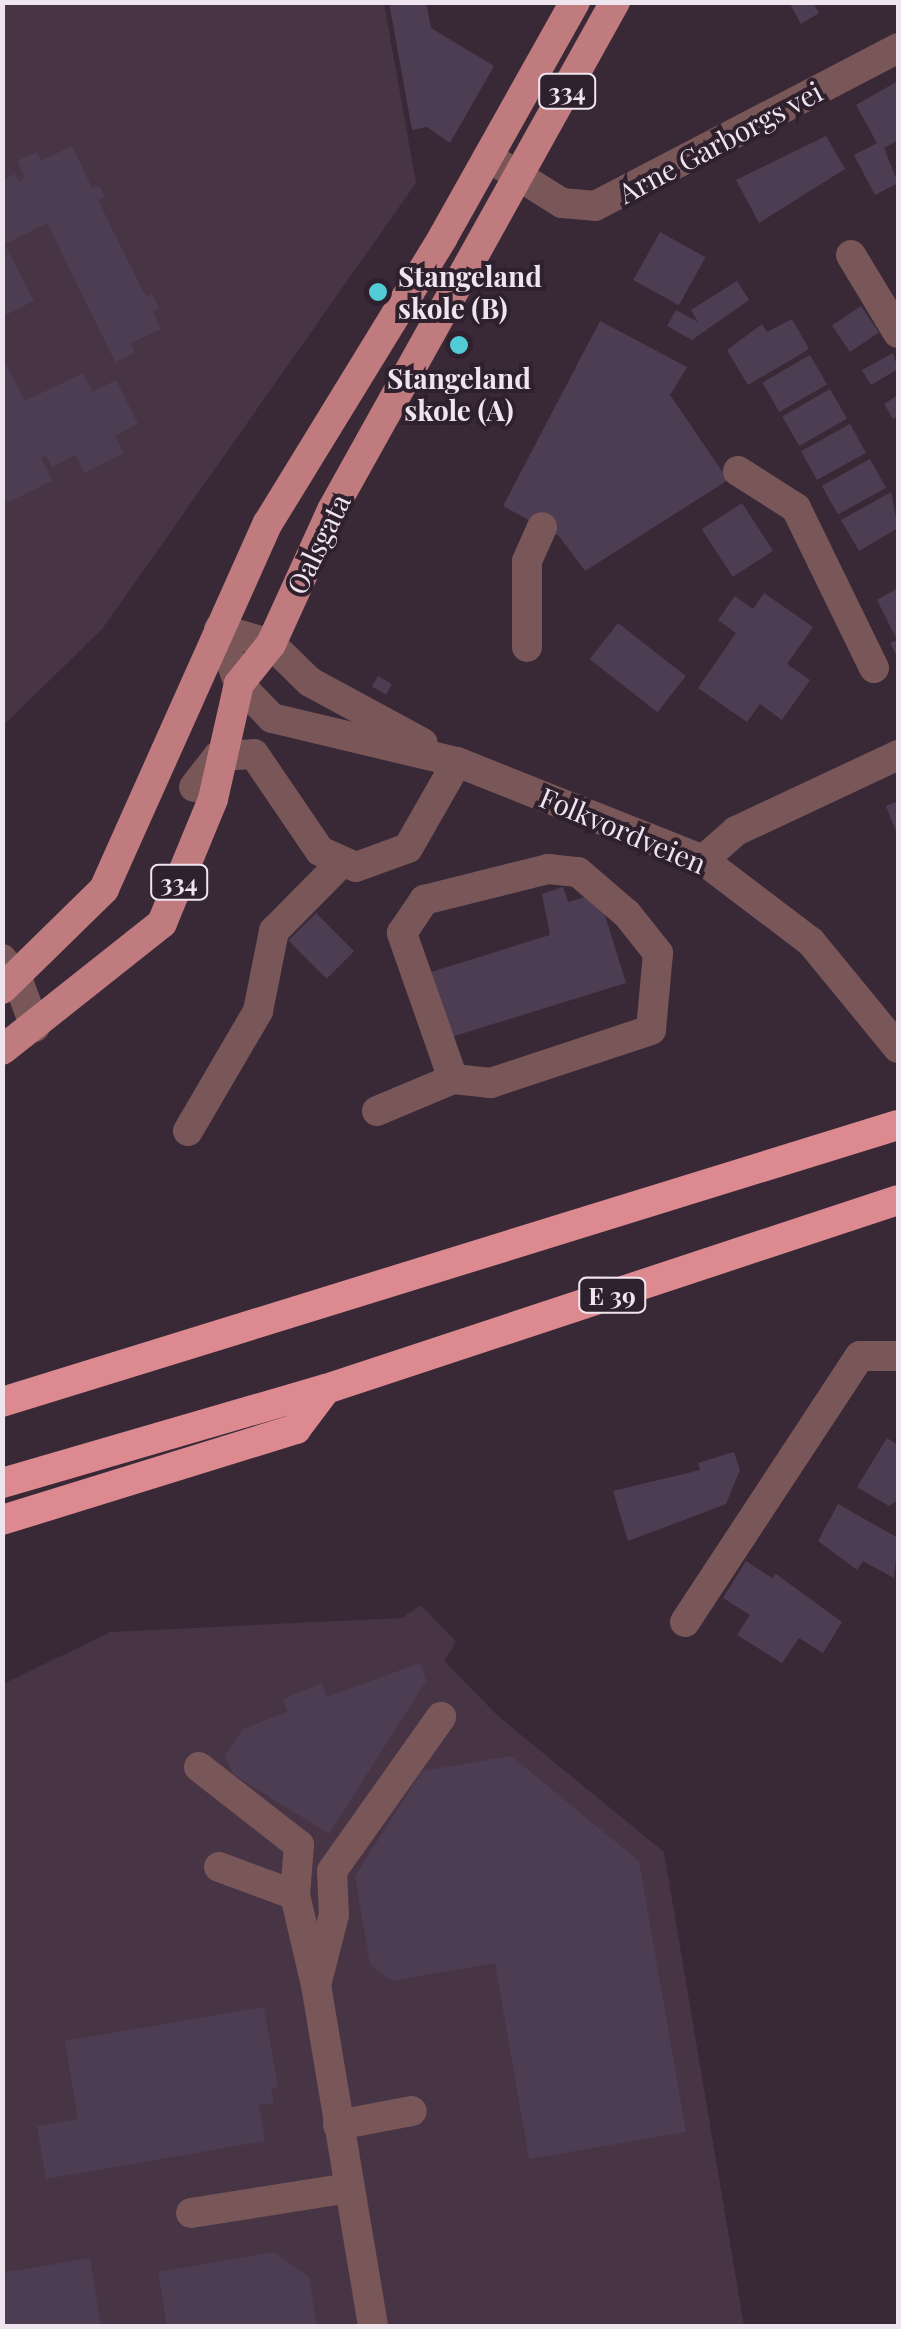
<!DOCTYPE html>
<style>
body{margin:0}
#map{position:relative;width:901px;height:2329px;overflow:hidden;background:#392937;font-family:"Playfair Display",serif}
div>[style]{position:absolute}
.built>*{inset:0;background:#473445}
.building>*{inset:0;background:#4d3d52;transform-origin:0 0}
.minor>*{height:30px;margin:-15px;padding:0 15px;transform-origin:15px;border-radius:15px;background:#795758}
.major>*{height:30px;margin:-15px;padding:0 15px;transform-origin:15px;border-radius:15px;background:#c07b7f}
.highway>*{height:30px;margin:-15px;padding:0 15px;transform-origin:15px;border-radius:15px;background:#dc8a8f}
.dots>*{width:28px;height:28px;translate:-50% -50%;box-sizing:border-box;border:5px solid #2e202d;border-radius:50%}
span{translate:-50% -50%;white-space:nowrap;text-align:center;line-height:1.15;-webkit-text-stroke:8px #2e202d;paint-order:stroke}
.shield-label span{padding:2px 8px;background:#2e202d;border:2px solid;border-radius:8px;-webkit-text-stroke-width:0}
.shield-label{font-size:25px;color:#efe5ee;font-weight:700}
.street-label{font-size:28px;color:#efe5ee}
.poi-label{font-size:28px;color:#efe5ee;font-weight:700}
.left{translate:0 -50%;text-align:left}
.frame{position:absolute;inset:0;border:5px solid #efe5ee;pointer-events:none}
</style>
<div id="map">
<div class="built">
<i style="clip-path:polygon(3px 3px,384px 3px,416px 183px,103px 628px,3px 726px)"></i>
<i style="clip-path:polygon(421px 1605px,456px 1642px,444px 1661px,499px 1717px,664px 1852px,744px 2326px,3px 2326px,3px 1684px,111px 1632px,402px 1618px)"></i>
</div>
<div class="building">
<i style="clip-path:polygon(389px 2px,426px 2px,431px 28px,494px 66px,450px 143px,427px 127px,412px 130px)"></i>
<i style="clip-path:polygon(789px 2px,813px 2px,819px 13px,801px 24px)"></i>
<i style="clip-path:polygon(898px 81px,898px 140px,884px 148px,898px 183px,875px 195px,854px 155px,877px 143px,856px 105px)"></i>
<i style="clip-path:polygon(826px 136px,845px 169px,759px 223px,736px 180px)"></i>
<i style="clip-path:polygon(72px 146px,92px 188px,99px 185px,105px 197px,98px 200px,146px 297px,152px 294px,159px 308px,153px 312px,161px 329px,131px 343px,135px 353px,115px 362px,47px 223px,5px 244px,34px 301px,2px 317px,2px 180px,15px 174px,19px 182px,25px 178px,17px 161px,37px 152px,41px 161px)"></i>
<i style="left:660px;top:232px;width:52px;height:55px;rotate:29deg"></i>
<i style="clip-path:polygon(737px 281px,749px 300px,692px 340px,667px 326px,676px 310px,698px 322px,691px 310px)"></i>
<i style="left:861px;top:306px;width:32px;height:35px;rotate:56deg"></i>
<i style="clip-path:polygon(792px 319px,809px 349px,748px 385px,727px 350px,762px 324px,767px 332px)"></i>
<i style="clip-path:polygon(600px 321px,687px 367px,670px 395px,728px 480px,585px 571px,559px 536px,503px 506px)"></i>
<i style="clip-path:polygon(893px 353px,898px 369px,871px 385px,862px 370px)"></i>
<i style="left:810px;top:355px;width:34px;height:55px;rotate:60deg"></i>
<i style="clip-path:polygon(2px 356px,25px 401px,83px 373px,92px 392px,116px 380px,138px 424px,115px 436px,124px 453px,84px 473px,76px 455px,52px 467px,46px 456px,41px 458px,52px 481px,2px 505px)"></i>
<i style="left:830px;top:389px;width:34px;height:55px;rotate:60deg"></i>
<i style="clip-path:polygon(898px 395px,898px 416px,893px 419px,884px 404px)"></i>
<i style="left:850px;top:424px;width:33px;height:56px;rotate:61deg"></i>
<i style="left:870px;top:459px;width:33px;height:55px;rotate:61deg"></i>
<i style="clip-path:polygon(891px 492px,898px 528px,859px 551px,841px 520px)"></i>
<i style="left:742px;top:503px;width:57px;height:48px;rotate:57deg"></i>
<i style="clip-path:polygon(898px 588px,898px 658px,890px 643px,897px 640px,877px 600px)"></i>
<i style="clip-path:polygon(764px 593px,813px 627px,787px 664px,810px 680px,782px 720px,760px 704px,747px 722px,698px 688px,736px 633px,718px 620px,735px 596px,753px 609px)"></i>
<i style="left:618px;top:623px;width:86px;height:46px;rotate:38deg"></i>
<i style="left:378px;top:676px;width:16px;height:12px;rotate:30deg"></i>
<i style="clip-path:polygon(898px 801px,898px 837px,886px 806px)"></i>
<i style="clip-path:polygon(563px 887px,568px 902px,598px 893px,626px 983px,448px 1038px,428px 973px,550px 935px,542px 894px)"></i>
<i style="left:316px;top:913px;width:54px;height:39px;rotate:45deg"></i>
<i style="clip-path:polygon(887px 1438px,898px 1445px,898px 1500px,889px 1506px,857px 1487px)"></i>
<i style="clip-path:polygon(734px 1452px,740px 1470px,726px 1504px,628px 1541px,613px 1491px,700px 1470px,698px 1463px)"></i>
<i style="clip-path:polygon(838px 1504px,898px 1538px,894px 1578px,863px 1561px,857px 1570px,818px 1541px)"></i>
<i style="clip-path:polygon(746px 1561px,772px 1578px,776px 1574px,842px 1622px,823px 1653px,799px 1638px,782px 1663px,737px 1635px,750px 1615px,723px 1598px)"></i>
<i style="clip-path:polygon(420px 1663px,426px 1681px,329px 1834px,233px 1774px,225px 1755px,243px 1729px,287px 1712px,283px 1699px,322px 1683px,327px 1697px)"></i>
<i style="clip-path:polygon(511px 1756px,639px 1861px,686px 2132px,529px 2159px,495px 1963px,392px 1981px,370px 1965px,355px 1876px,422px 1771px)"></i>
<i style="clip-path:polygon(264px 2007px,278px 2087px,271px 2088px,274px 2103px,259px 2105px,265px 2141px,46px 2179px,37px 2126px,78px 2119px,65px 2041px)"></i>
<i style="clip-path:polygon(274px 2252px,309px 2277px,317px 2326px,167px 2326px,158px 2272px)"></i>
<i style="clip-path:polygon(90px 2258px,101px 2326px,2px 2326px,2px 2273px)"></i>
</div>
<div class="minor">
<i style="left:488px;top:157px;width:87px;rotate:31.9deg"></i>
<i style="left:562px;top:203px;width:33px;rotate:5deg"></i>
<i style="left:595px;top:206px;width:342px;rotate:-27.5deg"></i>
<i style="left:851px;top:255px;width:91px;rotate:58.9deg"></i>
<i style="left:738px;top:471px;width:69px;rotate:32.5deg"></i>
<i style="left:796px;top:508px;width:178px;rotate:64deg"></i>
<i style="left:219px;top:629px;width:59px;rotate:70deg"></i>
<i style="left:239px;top:684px;width:47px;rotate:45.9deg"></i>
<i style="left:272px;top:718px;width:190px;rotate:13.4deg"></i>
<i style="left:457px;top:762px;width:265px;rotate:21.7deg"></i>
<i style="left:703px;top:860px;width:136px;rotate:37.2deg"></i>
<i style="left:811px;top:942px;width:137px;rotate:50.6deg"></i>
<i style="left:219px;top:629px;width:54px;rotate:16.1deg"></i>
<i style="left:271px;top:644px;width:54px;rotate:44.3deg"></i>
<i style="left:310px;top:682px;width:128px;rotate:28.4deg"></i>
<i style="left:527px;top:647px;width:86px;rotate:-90deg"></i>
<i style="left:527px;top:561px;width:37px;rotate:-66deg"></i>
<i style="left:194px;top:787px;width:39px;rotate:-52deg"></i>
<i style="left:218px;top:756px;width:36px;rotate:-3deg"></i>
<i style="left:254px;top:754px;width:117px;rotate:55.8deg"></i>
<i style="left:320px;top:851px;width:39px;rotate:24deg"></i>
<i style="left:356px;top:867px;width:55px;rotate:-20.1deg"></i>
<i style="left:408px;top:848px;width:99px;rotate:-60.3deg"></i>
<i style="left:703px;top:860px;width:44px;rotate:-41.3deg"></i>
<i style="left:736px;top:831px;width:179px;rotate:-25.1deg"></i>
<i style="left:548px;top:869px;width:30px;rotate:6deg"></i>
<i style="left:578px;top:872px;width:65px;rotate:40.6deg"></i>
<i style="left:627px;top:914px;width:50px;rotate:51.5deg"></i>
<i style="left:658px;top:953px;width:77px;rotate:95.2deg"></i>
<i style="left:651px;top:1030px;width:169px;rotate:161.7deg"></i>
<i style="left:491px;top:1083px;width:38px;rotate:-174deg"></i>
<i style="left:453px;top:1079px;width:155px;rotate:-109.3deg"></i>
<i style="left:402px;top:933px;width:40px;rotate:-56deg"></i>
<i style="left:424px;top:900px;width:128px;rotate:-14deg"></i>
<i style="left:2px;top:959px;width:24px;rotate:52deg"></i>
<i style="left:17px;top:978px;width:52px;rotate:69.8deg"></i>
<i style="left:377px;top:1111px;width:82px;rotate:-22.8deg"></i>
<i style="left:188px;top:1131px;width:139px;rotate:-59.7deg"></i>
<i style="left:258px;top:1011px;width:82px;rotate:-78.7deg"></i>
<i style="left:274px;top:931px;width:93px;rotate:-45.4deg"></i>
<i style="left:685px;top:1622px;width:318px;rotate:-56.7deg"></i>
<i style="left:860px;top:1356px;width:38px"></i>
<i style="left:199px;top:1767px;width:127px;rotate:38deg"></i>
<i style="left:299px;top:1845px;width:50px;rotate:94.6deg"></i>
<i style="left:295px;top:1895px;width:92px;rotate:76.9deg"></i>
<i style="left:316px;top:1985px;width:72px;rotate:-75.6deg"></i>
<i style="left:334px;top:1915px;width:44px;rotate:-92.6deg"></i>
<i style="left:332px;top:1871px;width:189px;rotate:-54.7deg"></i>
<i style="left:219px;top:1867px;width:81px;rotate:20.2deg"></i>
<i style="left:316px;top:1985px;width:346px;rotate:80.5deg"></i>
<i style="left:338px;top:2125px;width:75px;rotate:-10.7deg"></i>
<i style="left:191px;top:2213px;width:160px;rotate:-9deg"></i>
</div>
<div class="major">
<i style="left:2px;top:989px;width:143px;rotate:-44.4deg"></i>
<i style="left:104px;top:889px;width:401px;rotate:-65.9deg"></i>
<i style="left:268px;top:523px;width:335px;rotate:-58.5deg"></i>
<i style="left:443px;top:237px;width:270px;rotate:-60.7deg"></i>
<i style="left:2px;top:1050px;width:204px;rotate:-38.4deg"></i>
<i style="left:162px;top:923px;width:134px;rotate:-67.6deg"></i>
<i style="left:213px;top:799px;width:118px;rotate:-77.3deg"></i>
<i style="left:239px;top:684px;width:51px;rotate:-51.3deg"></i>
<i style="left:271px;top:644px;width:147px;rotate:-65.5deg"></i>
<i style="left:332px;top:510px;width:582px;rotate:-60.88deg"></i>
</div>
<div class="highway">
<i style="left:2px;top:1402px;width:938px;rotate:-17.18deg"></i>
<i style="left:2px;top:1483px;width:337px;rotate:-16.2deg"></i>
<i style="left:326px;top:1389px;width:602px;rotate:-18.28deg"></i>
<i style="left:2px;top:1520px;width:308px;rotate:-17.2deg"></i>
<i style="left:296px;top:1429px;width:50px;rotate:-53.1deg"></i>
</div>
<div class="dots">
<i style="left:378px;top:292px;background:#52cbd7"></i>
<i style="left:459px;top:345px;background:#52cbd7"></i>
</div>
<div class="shield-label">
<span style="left:567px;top:91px">334</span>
<span style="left:179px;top:882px">334</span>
<span style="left:612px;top:1295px">E 39</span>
</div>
<div class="street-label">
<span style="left:720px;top:142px;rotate:-28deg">Arne Garborgs vei</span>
<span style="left:318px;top:544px;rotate:-64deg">Oalsgata</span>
<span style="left:623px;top:830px;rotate:23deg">Folkvordveien</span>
</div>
<div class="poi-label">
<span class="left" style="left:398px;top:292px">Stangeland<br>skole (B)</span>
<span style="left:459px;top:394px">Stangeland<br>skole (A)</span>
</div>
<div class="frame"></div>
</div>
